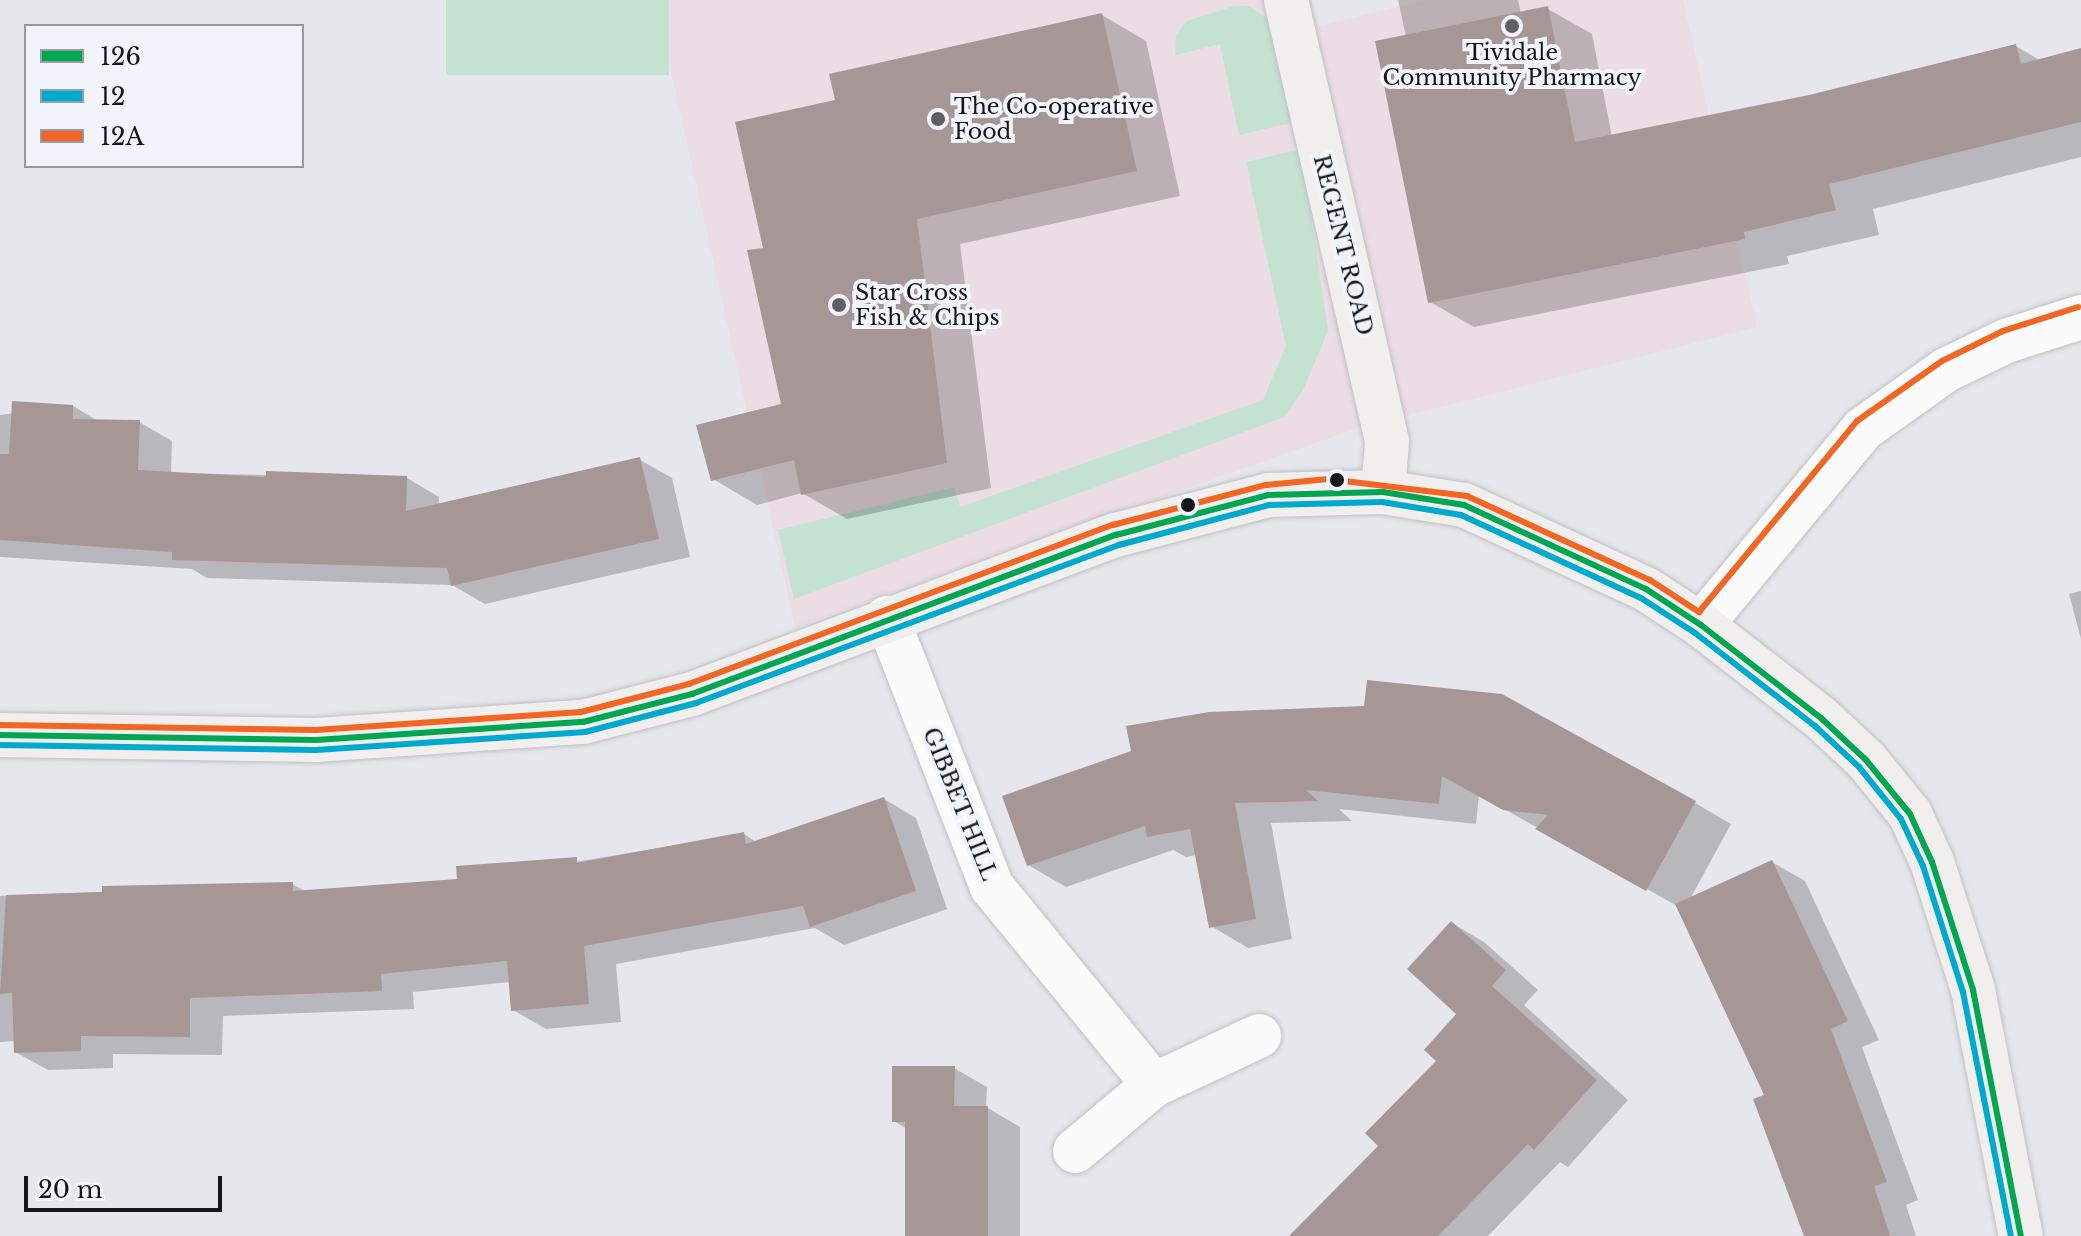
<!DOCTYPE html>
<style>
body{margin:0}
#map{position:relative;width:2081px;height:1236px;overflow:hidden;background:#e6e7ec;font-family:"Libre Baskerville",serif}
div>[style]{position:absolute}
.commercial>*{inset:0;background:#ebdde3}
.green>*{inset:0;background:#c3e2d1;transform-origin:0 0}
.shadow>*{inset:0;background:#0003}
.building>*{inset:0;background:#a69796}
.roads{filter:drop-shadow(0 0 2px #c0c0c4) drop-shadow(0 0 2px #c0c0c4)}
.street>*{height:44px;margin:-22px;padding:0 22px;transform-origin:22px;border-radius:22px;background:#fbfbfc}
.secondary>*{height:44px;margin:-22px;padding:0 22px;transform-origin:22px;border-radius:22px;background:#f0efed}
.bus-1>*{height:6px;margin:-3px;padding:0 3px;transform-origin:3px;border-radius:3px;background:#00a651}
.bus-2>*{height:6px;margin:-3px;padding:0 3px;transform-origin:3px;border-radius:3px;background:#00a9ce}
.bus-3>*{height:6px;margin:-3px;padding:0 3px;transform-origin:3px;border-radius:3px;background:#f26522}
.dots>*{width:22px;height:22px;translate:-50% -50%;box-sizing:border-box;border:4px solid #f2f4fc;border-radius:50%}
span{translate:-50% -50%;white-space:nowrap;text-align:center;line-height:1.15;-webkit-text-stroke:8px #f2f4fc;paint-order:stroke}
.poi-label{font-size:22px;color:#151619}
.left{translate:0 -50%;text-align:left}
.street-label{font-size:22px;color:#151619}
.legend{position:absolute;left:24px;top:24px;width:280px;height:144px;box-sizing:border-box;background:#f2f4fc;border:2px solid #9a9ba1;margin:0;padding:10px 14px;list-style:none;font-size:24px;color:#151619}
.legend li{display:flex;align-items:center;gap:16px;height:40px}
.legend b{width:40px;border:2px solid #9a9ba1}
.scale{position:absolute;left:24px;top:1176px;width:198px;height:36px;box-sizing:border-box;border:4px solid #151619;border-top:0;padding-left:10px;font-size:24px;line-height:28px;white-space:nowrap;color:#151619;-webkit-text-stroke:6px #f2f4fc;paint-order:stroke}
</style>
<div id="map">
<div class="commercial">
<i style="clip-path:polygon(655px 0,1311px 0,1318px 26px,1427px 0,1683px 0,1757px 327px,1358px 428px,795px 627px)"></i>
</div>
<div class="green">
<i style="left:446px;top:0;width:223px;height:75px"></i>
<i style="clip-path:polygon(1234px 6px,1249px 6px,1266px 18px,1276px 35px,1295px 122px,1239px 135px,1220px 44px,1175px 55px,1176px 35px,1187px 21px)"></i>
<i style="clip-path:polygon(1301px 149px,1328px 331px,1303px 390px,1284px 417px,794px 599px,778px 530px,954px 487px,960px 507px,1263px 400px,1286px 346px,1246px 162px)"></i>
</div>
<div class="shadow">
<i style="clip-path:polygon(1398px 0,1518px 0,1521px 14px,1548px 9px,1592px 34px,1612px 137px,1810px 97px,2016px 46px,2041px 61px,2081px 50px,2081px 157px,1873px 209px,1879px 235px,1787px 256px,1789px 264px,1474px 327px,1430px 302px,1406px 37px)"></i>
<i style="clip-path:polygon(1102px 15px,1146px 41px,1180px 196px,960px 244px,991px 488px,847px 519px,802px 493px,757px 505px,713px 479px,783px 405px,765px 249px,837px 102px)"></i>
<i style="clip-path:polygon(73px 406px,98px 421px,139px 422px,172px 441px,171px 473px,407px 478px,439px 497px,439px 506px,640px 460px,672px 478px,690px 557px,485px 604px,452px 585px,207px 578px,192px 569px,0 557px,0 415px)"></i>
<i style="clip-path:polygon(2081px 591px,2081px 639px,2069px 594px)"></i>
<i style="clip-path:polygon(1129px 728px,1695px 803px,1731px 824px,1690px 899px,1772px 862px,1805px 881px,1879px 1040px,1862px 1047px,1918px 1200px,1906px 1205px,1916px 1236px,1806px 1236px,1767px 1096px,1679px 907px,1479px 795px,1476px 824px,1339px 809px,1352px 821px,1271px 823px,1292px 939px,1248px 948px,1211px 926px,1197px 855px,1186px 857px,1173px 850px,1066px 887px,1028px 865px,1133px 752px)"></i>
<i style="clip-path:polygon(884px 799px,916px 818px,947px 909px,844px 945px,815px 928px,616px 964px,621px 1022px,546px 1029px,513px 1010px,511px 982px,413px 992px,414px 1009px,223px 1016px,222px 1055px,113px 1054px,113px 1068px,48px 1070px,15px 1052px,15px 1041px,0 1042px,0 896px,292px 884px,307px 892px,459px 881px,744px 834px,758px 843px)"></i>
<i style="clip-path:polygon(1452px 923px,1484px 942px,1538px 990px,1524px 1005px,1628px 1100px,1568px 1167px,1560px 1162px,1488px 1236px,1292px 1236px,1381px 1146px,1439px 1061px,1459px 1014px)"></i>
<i style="clip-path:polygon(954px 1068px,987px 1087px,986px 1107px,1020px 1127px,1020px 1236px,907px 1236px,907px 1129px,894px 1121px)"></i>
</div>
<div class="building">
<i style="clip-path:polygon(1548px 6px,1575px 142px,1809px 95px,2016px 44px,2021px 64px,2081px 48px,2081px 122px,1829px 184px,1836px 210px,1744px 232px,1745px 239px,1428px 303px,1375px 41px)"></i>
<i style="clip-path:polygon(1102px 13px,1137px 171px,917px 219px,947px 463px,801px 495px,794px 460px,711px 481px,696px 425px,781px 404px,747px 250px,763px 248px,735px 122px,835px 100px,829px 74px)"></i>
<i style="clip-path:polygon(12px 401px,73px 405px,73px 419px,140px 420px,138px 470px,266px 477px,266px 471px,407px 476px,406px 511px,640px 457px,659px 539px,451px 586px,447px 568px,172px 560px,172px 552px,0 540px,0 454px,9px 454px)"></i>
<i style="clip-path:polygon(1367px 680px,1502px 694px,1696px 801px,1646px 891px,1535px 829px,1548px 815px,1503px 810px,1442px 776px,1439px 804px,1306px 790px,1318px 801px,1235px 803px,1256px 919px,1209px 928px,1190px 829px,1147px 837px,1145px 826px,1027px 866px,1002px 796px,1131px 751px,1126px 726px,1209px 712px,1364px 706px)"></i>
<i style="clip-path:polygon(884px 797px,916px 891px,810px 927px,803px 906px,584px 946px,589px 1004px,511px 1011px,507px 961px,381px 974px,382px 991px,190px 998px,190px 1037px,81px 1036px,81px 1051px,14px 1053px,12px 993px,0 994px,6px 895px,102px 892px,102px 886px,293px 882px,293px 891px,457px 879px,456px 866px,577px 857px,577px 863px,744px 832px,746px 844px)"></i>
<i style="clip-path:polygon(1772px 860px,1848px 1021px,1831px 1029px,1887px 1182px,1874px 1186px,1890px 1236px,1804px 1236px,1753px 1099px,1764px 1095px,1675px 904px)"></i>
<i style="clip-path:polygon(1451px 921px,1506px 970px,1492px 986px,1597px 1080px,1534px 1150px,1528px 1144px,1438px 1236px,1289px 1236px,1378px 1146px,1365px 1133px,1436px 1061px,1424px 1050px,1456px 1014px,1407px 969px)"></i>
<i style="clip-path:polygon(892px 1066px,955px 1066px,954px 1106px,988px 1106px,988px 1236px,905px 1236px,905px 1122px,892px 1122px)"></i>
</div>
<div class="roads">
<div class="street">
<i style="left:887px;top:618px;width:289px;rotate:68.7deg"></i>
<i style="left:992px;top:887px;width:256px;rotate:50.7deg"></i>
<i style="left:1701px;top:625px;width:254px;rotate:-50.4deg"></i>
<i style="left:1863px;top:429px;width:102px;rotate:-35.4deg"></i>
<i style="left:1946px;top:370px;width:67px;rotate:-25.8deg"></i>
<i style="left:2006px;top:341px;width:79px;rotate:-17.7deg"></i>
<i style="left:1075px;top:1151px;width:103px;rotate:-39.9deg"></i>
<i style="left:1154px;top:1085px;width:116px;rotate:-25deg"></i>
</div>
<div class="secondary">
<i style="left:1286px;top:0;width:453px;rotate:77.1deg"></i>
<i style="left:1387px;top:442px;width:50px;rotate:94.6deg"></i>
<i style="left:0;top:735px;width:316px;rotate:0.9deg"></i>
<i style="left:316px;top:740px;width:268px;rotate:-3.9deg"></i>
<i style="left:583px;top:722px;width:113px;rotate:-14.4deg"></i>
<i style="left:692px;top:694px;width:453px;rotate:-20.6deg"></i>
<i style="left:1116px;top:535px;width:157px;rotate:-14.7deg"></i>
<i style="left:1268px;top:495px;width:115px;rotate:-1.5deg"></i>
<i style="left:1383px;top:492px;width:82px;rotate:9.1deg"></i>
<i style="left:1464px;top:505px;width:200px;rotate:24.8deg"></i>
<i style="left:1646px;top:589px;width:66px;rotate:33.2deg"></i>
<i style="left:1701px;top:625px;width:152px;rotate:37.8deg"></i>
<i style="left:1821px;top:718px;width:62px;rotate:43deg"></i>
<i style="left:1866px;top:760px;width:70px;rotate:50.8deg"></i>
<i style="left:1910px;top:814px;width:53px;rotate:65.4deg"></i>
<i style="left:1932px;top:862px;width:134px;rotate:72.2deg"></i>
<i style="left:1973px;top:990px;width:251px;rotate:79deg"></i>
</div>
</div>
<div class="bus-1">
<i style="left:0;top:735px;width:316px;rotate:0.9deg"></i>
<i style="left:316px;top:740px;width:268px;rotate:-3.9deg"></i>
<i style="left:583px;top:722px;width:113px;rotate:-14.4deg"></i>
<i style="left:692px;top:694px;width:453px;rotate:-20.6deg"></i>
<i style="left:1116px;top:535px;width:157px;rotate:-14.7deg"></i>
<i style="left:1268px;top:495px;width:115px;rotate:-1.5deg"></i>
<i style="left:1383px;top:492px;width:82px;rotate:9.1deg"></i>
<i style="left:1464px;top:505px;width:200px;rotate:24.8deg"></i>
<i style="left:1646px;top:589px;width:66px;rotate:33.2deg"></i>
<i style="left:1701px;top:625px;width:152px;rotate:37.8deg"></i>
<i style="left:1821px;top:718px;width:62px;rotate:43deg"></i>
<i style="left:1866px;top:760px;width:70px;rotate:50.8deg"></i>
<i style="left:1910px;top:814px;width:53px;rotate:65.4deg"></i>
<i style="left:1932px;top:862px;width:134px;rotate:72.2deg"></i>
<i style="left:1973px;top:990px;width:251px;rotate:79deg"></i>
</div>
<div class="bus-2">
<i style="left:0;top:745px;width:316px;rotate:0.9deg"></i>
<i style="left:316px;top:750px;width:270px;rotate:-3.8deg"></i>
<i style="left:585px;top:732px;width:115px;rotate:-14.6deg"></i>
<i style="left:696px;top:703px;width:452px;rotate:-20.5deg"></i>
<i style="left:1119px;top:545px;width:155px;rotate:-14.9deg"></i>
<i style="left:1269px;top:505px;width:113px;rotate:-1.5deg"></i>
<i style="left:1382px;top:502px;width:80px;rotate:9.3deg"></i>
<i style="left:1461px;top:515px;width:198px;rotate:24.8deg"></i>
<i style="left:1641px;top:598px;width:64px;rotate:32.9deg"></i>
<i style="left:1695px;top:633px;width:152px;rotate:37.8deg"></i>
<i style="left:1815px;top:726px;width:60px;rotate:43deg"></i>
<i style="left:1859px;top:767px;width:67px;rotate:51.1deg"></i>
<i style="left:1901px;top:819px;width:52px;rotate:64.9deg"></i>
<i style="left:1923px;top:866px;width:132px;rotate:72.4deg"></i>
<i style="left:1963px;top:992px;width:249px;rotate:78.9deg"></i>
</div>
<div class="bus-3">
<i style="left:0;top:725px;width:316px;rotate:0.9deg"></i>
<i style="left:316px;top:730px;width:266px;rotate:-3.9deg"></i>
<i style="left:581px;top:712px;width:112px;rotate:-14.5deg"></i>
<i style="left:689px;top:684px;width:453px;rotate:-20.6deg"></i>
<i style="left:1113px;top:525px;width:158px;rotate:-14.7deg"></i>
<i style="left:1266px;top:485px;width:62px;rotate:-5.5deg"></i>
<i style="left:1328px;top:479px;width:140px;rotate:7deg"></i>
<i style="left:1467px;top:496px;width:201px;rotate:24.7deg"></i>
<i style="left:1650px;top:580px;width:59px;rotate:33.1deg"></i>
<i style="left:1699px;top:612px;width:248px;rotate:-50.4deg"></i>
<i style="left:1857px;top:421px;width:104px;rotate:-35.2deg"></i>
<i style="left:1942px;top:361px;width:68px;rotate:-26.2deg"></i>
<i style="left:2003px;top:331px;width:79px;rotate:-17.7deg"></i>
</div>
<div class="dots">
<i style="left:1512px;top:26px;background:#5e5f63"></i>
<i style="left:938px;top:119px;background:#5e5f63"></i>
<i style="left:839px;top:305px;background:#5e5f63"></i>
<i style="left:1337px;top:480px;background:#151619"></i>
<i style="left:1188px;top:505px;background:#151619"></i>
</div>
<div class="poi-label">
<span style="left:1512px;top:65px">Tividale<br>Community Pharmacy</span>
<span class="left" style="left:954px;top:119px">The Co-operative<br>Food</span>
<span class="left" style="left:855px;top:305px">Star Cross<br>Fish &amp; Chips</span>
</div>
<div class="street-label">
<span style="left:1343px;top:245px;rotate:76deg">REGENT ROAD</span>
<span style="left:960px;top:804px;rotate:68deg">GIBBET HILL</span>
</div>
<ul class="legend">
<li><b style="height:10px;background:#00a651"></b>126</li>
<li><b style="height:10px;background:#00a9ce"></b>12</li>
<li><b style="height:10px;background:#f26522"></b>12A</li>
</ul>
<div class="scale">20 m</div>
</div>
